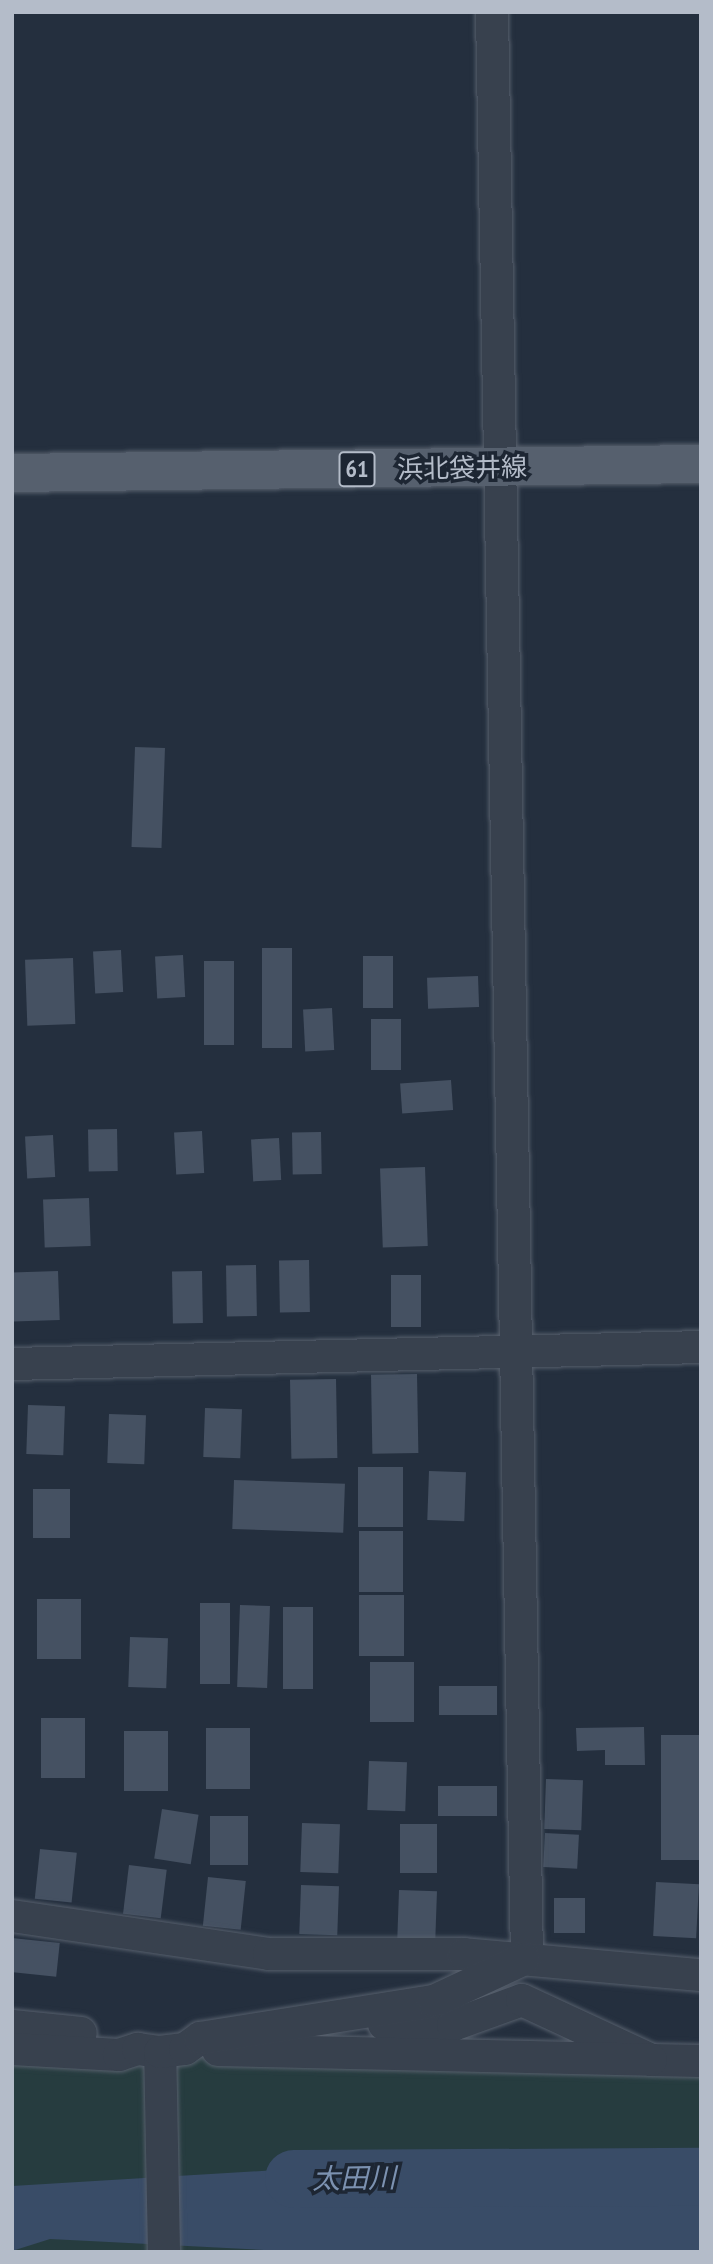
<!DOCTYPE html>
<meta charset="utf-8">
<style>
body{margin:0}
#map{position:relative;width:713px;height:2264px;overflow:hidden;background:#242f3e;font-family:"PT Sans Narrow","Noto Sans JP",sans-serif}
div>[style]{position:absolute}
.green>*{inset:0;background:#263c3f}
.water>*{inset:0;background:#394c67}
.river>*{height:58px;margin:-29px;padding:0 29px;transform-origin:29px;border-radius:29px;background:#394c67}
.building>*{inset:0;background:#455162;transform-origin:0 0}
.roads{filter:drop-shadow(0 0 2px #565f6c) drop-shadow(0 0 2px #565f6c)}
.minor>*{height:32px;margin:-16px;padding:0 16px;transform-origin:16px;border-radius:16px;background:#38414e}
.major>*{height:38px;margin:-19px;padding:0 19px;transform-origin:19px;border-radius:19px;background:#56606e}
span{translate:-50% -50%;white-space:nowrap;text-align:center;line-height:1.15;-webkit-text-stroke:7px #1d2633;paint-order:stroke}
.shield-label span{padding:2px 5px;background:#1d2633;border:2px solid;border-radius:5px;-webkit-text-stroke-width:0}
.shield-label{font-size:24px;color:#b4bcc9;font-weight:700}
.street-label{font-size:26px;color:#b4bcc9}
.water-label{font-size:28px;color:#7c92b1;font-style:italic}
.frame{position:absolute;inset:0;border:14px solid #b4bcc9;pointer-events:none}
</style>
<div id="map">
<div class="green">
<i style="clip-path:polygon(12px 2044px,119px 2055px,701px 2061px,701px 2252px,12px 2252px)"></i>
</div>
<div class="water">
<i style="clip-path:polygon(277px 2170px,701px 2200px,701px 2252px,305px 2252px,50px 2239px,12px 2251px,12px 2186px)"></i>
</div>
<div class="river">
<i style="left:294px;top:2179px;width:407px;rotate:-0.3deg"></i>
</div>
<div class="building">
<i style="left:135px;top:747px;width:30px;height:100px;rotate:2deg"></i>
<i style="left:262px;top:948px;width:30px;height:100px"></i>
<i style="left:121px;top:950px;width:42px;height:28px;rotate:87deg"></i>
<i style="left:183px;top:955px;width:42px;height:28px;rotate:87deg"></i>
<i style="left:363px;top:956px;width:30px;height:52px"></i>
<i style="left:73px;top:958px;width:66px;height:48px;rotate:88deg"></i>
<i style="left:204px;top:961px;width:30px;height:84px"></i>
<i style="left:478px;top:976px;width:31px;height:51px;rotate:88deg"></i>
<i style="left:332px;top:1008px;width:42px;height:29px;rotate:87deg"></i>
<i style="left:371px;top:1019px;width:30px;height:51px"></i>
<i style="left:451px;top:1080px;width:30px;height:51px;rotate:86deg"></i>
<i style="left:117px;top:1129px;width:42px;height:29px;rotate:89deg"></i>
<i style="left:202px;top:1131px;width:42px;height:28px;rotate:87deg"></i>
<i style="left:321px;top:1132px;width:42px;height:29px;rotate:89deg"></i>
<i style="left:53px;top:1135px;width:42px;height:28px;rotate:87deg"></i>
<i style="left:279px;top:1138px;width:42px;height:28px;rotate:87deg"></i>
<i style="left:425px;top:1167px;width:79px;height:45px;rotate:88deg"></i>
<i style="left:89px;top:1198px;width:48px;height:46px;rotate:88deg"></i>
<i style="left:309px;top:1260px;width:52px;height:30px;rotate:89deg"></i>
<i style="left:256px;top:1265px;width:51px;height:30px;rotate:89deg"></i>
<i style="left:58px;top:1271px;width:49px;height:46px;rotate:88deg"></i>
<i style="left:202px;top:1271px;width:52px;height:30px;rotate:89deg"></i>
<i style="left:391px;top:1275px;width:30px;height:52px"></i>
<i style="left:417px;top:1374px;width:79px;height:46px;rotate:89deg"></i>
<i style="left:336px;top:1379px;width:79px;height:46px;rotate:89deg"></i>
<i style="left:28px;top:1405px;width:37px;height:49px;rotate:2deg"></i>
<i style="left:205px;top:1408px;width:37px;height:49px;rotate:2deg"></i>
<i style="left:109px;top:1414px;width:37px;height:49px;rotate:2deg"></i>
<i style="left:358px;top:1467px;width:45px;height:60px"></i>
<i style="left:429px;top:1471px;width:37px;height:49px;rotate:2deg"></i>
<i style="left:234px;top:1480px;width:111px;height:49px;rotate:2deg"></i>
<i style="left:33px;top:1489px;width:37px;height:49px"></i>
<i style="left:359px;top:1531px;width:44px;height:61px"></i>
<i style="left:359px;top:1595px;width:45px;height:61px"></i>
<i style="left:37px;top:1599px;width:44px;height:60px"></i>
<i style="left:200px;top:1603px;width:30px;height:81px"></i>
<i style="left:240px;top:1605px;width:30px;height:82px;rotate:2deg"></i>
<i style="left:283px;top:1607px;width:30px;height:82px"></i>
<i style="left:130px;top:1637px;width:38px;height:50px;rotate:2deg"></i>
<i style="left:370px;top:1662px;width:44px;height:60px"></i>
<i style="left:439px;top:1686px;width:58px;height:29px"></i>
<i style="left:41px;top:1718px;width:44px;height:60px"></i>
<i style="clip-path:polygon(644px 1727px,645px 1765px,605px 1765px,605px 1750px,577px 1751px,576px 1728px)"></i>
<i style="left:250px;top:1728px;width:61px;height:44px;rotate:90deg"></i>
<i style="left:124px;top:1731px;width:44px;height:60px"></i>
<i style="left:661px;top:1735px;width:40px;height:125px"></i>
<i style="left:369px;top:1761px;width:38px;height:49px;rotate:2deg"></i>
<i style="left:546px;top:1779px;width:37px;height:50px;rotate:2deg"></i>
<i style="left:438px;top:1786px;width:59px;height:30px"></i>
<i style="left:162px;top:1809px;width:37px;height:50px;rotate:9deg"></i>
<i style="left:210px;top:1816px;width:38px;height:49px"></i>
<i style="left:302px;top:1823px;width:38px;height:49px;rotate:2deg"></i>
<i style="left:400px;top:1824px;width:37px;height:49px"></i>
<i style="left:545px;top:1833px;width:34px;height:34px;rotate:3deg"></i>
<i style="left:40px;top:1849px;width:37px;height:50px;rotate:6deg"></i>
<i style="left:129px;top:1865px;width:38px;height:49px;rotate:7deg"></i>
<i style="left:208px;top:1877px;width:38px;height:49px;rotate:6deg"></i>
<i style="left:656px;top:1882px;width:43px;height:54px;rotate:3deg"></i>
<i style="left:301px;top:1885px;width:38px;height:49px;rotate:2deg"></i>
<i style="left:399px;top:1890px;width:38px;height:49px;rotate:2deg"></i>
<i style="left:554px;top:1898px;width:31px;height:35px"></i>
<i style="left:12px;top:1938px;width:48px;height:34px;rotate:6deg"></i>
</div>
<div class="roads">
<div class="minor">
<i style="left:492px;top:12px;width:1946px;rotate:88.97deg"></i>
<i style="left:12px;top:1364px;width:689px;rotate:-1.41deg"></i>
<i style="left:12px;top:1916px;width:260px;rotate:8.4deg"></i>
<i style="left:269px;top:1954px;width:195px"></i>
<i style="left:464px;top:1954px;width:238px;rotate:5.1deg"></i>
<i style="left:384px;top:2024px;width:69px;rotate:0.8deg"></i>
<i style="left:453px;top:2025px;width:73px;rotate:-19.9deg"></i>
<i style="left:522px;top:2000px;width:142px;rotate:24.9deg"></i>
<i style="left:651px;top:2060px;width:50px;rotate:1.1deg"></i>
<i style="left:12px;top:2026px;width:69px;rotate:5.8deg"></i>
<i style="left:12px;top:2049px;width:107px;rotate:3.2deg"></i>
<i style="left:119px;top:2055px;width:20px;rotate:-18deg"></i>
<i style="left:138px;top:2049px;width:22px;rotate:8deg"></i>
<i style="left:218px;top:2050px;width:433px;rotate:1.3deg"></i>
<i style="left:164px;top:2252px;width:200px;rotate:-91.1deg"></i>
<i style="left:160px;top:2052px;width:25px;rotate:-7deg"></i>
<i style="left:185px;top:2049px;width:19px;rotate:-36deg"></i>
<i style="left:200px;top:2038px;width:237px;rotate:-9deg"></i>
<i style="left:434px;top:2001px;width:99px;rotate:-25deg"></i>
</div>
<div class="major">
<i style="left:12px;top:473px;width:689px;rotate:-0.75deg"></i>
</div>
</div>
<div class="shield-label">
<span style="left:357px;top:469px">61</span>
</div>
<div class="street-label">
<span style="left:462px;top:468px;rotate:-1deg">浜北袋井線</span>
</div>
<div class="water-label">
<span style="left:354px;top:2178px;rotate:-1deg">太田川</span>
</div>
<div class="frame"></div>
</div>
